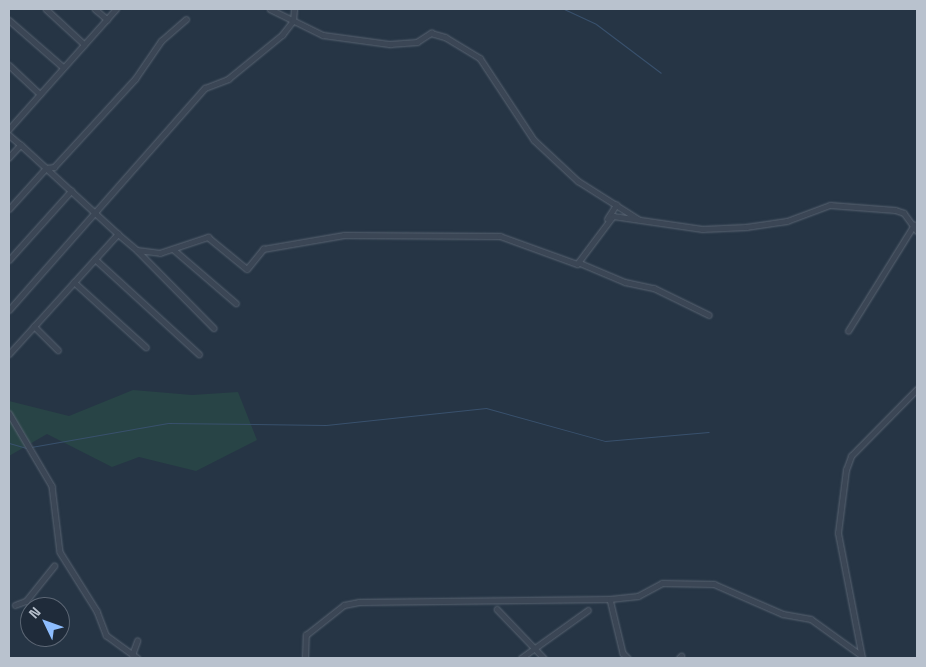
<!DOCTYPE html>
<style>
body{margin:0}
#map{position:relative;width:926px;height:667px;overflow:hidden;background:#263545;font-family:"Space Grotesk",sans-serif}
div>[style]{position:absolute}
.green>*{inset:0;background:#284446}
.stream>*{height:1px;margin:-0.5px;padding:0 0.5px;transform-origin:0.5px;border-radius:0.5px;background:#39516d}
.roads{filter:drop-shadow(0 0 1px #596472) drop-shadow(0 0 1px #596472)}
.minor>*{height:4.5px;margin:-2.25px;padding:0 2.25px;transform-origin:2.25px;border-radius:2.25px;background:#3b4655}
span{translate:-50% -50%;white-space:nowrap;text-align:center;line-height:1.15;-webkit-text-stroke:4px #1f2b3a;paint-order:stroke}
.frame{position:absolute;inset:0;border:10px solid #b9c2ce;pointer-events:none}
.north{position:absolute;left:20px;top:597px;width:50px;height:50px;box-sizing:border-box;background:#1f2b3a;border:1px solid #5d6775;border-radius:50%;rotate:312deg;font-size:14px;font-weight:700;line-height:20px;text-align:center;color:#b9c2ce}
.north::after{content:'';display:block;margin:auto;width:18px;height:22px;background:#8ebdfe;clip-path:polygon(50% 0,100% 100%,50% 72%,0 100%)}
</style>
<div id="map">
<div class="green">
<i style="clip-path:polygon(133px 390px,192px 395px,238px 392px,257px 440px,196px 471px,139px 457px,112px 467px,47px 434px,9px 456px,9px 401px,69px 416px)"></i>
</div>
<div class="stream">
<i style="left:564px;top:9px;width:35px;rotate:25deg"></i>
<i style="left:596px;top:24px;width:81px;rotate:37deg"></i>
<i style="left:9px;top:443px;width:19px;rotate:16deg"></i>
<i style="left:31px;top:447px;width:139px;rotate:-9.9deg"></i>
<i style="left:168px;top:423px;width:158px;rotate:0.7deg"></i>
<i style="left:326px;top:425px;width:161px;rotate:-6.1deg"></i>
<i style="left:486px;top:408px;width:123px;rotate:15.5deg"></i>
<i style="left:605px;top:441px;width:104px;rotate:-4.9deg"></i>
</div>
<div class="roads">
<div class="minor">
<i style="left:46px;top:9px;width:52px;rotate:42.6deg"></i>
<i style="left:95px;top:9px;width:16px;rotate:40deg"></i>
<i style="left:270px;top:9px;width:59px;rotate:26.1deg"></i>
<i style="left:323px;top:35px;width:68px;rotate:7.7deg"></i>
<i style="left:390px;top:44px;width:27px;rotate:-4deg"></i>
<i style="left:417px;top:42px;width:17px;rotate:-33deg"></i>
<i style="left:431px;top:33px;width:15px;rotate:16deg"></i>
<i style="left:445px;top:37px;width:41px;rotate:31deg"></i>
<i style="left:480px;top:58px;width:98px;rotate:56.6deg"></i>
<i style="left:534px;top:140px;width:60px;rotate:43deg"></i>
<i style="left:578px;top:181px;width:71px;rotate:32.3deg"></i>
<i style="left:9px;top:20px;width:72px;rotate:41deg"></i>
<i style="left:9px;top:65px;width:42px;rotate:43.1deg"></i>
<i style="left:9px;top:129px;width:161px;rotate:-48.3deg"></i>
<i style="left:9px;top:135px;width:16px;rotate:40deg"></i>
<i style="left:21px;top:145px;width:18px;rotate:133deg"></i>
<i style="left:21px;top:145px;width:132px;rotate:42.5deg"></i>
<i style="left:9px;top:209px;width:55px;rotate:-47.9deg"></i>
<i style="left:46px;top:168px;width:8px;rotate:-7deg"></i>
<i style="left:54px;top:167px;width:120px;rotate:-47.4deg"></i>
<i style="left:135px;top:79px;width:46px;rotate:-55.6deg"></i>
<i style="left:161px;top:41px;width:33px;rotate:-41deg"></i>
<i style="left:607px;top:219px;width:17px;rotate:-57deg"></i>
<i style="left:173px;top:249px;width:83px;rotate:40.6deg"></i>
<i style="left:138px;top:251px;width:108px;rotate:45.4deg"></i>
<i style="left:95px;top:259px;width:141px;rotate:42.4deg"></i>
<i style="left:9px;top:260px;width:93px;rotate:-48.1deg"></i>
<i style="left:580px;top:263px;width:49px;rotate:22.9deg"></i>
<i style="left:625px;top:282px;width:30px;rotate:12deg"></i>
<i style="left:654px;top:288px;width:61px;rotate:26.1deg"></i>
<i style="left:74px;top:282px;width:97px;rotate:42.1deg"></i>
<i style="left:9px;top:310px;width:296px;rotate:-48.6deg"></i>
<i style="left:205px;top:88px;width:25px;rotate:-21deg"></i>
<i style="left:228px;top:79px;width:70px;rotate:-39.2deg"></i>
<i style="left:282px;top:35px;width:18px;rotate:-52deg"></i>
<i style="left:293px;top:21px;width:12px;rotate:-85deg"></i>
<i style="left:34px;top:326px;width:34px;rotate:45deg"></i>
<i style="left:848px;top:331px;width:125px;rotate:-58.1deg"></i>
<i style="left:9px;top:354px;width:162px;rotate:-47.8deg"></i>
<i style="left:118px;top:234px;width:25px;rotate:40deg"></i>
<i style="left:137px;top:250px;width:23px;rotate:7deg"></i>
<i style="left:160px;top:253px;width:51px;rotate:-18.4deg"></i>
<i style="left:208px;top:237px;width:50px;rotate:39.4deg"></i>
<i style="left:247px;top:269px;width:26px;rotate:-51deg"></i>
<i style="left:263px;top:249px;width:82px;rotate:-9.8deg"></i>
<i style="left:344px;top:235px;width:156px;rotate:0.4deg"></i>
<i style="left:500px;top:236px;width:82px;rotate:20deg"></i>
<i style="left:577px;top:264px;width:60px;rotate:-53.1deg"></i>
<i style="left:613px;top:216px;width:90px;rotate:8.3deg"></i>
<i style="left:702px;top:229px;width:44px;rotate:-2.6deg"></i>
<i style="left:746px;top:227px;width:41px;rotate:-8.3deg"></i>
<i style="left:787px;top:221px;width:46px;rotate:-20.4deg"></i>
<i style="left:830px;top:205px;width:65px;rotate:4.4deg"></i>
<i style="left:895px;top:210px;width:9px;rotate:18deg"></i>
<i style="left:904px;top:213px;width:22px;rotate:54deg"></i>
<i style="left:9px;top:413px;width:85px;rotate:59.5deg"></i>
<i style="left:52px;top:486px;width:66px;rotate:83.1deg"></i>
<i style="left:60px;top:552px;width:70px;rotate:57.9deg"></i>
<i style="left:97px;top:611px;width:26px;rotate:69deg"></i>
<i style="left:106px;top:635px;width:39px;rotate:36deg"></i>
<i style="left:610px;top:599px;width:56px;rotate:76.5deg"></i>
<i style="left:623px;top:653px;width:7px;rotate:45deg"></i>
<i style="left:15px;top:605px;width:12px;rotate:-20deg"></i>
<i style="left:26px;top:601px;width:45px;rotate:-51.3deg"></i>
<i style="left:497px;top:609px;width:68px;rotate:46.2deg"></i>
<i style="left:132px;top:655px;width:15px;rotate:-70deg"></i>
<i style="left:305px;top:658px;width:23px;rotate:-88deg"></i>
<i style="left:306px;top:635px;width:48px;rotate:-38.3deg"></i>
<i style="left:344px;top:605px;width:15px;rotate:-11deg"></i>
<i style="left:359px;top:602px;width:251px;rotate:-0.7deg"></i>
<i style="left:610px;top:599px;width:28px;rotate:-6deg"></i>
<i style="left:638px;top:596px;width:27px;rotate:-28deg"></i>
<i style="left:662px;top:583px;width:52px;rotate:1.1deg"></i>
<i style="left:714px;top:584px;width:75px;rotate:23.5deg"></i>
<i style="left:783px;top:614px;width:28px;rotate:10deg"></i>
<i style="left:811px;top:619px;width:62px;rotate:35.8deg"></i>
<i style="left:521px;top:658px;width:82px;rotate:-35.6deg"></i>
<i style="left:679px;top:658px;width:3px;rotate:-45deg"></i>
<i style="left:862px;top:658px;width:127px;rotate:-100.9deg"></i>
<i style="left:838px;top:533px;width:64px;rotate:-82.8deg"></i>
<i style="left:846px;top:470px;width:15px;rotate:-70deg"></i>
<i style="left:851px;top:456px;width:94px;rotate:-45.4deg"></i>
</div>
</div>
<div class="frame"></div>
<div class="north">N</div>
</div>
